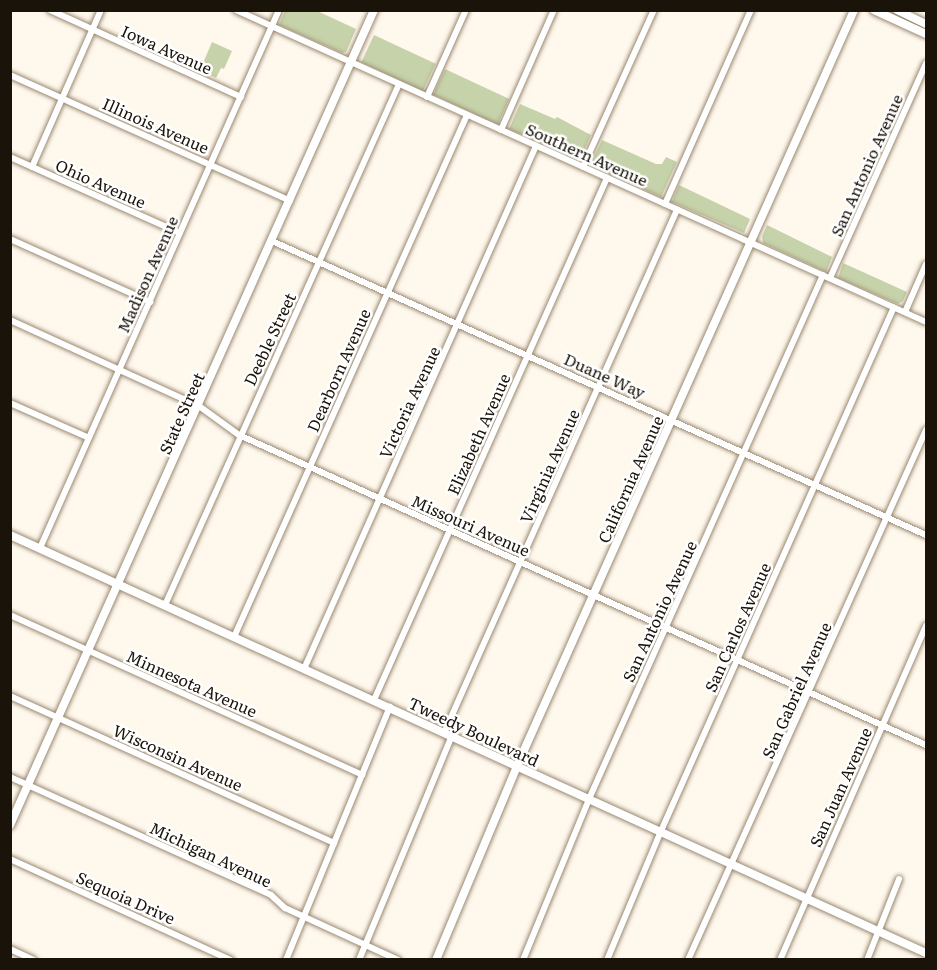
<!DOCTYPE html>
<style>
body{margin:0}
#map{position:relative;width:937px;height:970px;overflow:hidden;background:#fff8ed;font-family:Literata,serif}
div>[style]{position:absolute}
.green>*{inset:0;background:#c6d2a9;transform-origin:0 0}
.roads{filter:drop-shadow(0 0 2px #9a8971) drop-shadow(0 0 2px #9a8971)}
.minor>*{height:6px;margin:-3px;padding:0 3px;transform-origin:3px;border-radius:3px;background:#fff}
.major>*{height:8px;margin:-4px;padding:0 4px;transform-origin:4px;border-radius:4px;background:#fff}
span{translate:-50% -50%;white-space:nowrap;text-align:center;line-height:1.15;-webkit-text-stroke:5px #fff;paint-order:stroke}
.street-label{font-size:16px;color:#191309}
.frame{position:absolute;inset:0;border:12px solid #191309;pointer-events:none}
</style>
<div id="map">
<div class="green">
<i style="clip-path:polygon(315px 10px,356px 29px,346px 52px,342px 53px,279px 25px,285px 11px)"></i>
<i style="left:374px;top:35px;width:68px;height:30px;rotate:25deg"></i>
<i style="clip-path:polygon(212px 42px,232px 51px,224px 69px,221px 68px,216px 78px,200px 70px)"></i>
<i style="left:445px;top:69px;width:71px;height:28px;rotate:25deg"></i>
<i style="clip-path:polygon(520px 104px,555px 119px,557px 117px,591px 135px,580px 160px,509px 129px)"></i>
<i style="clip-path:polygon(602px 140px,656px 164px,662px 164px,666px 157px,677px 162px,661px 197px,590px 165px)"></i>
<i style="clip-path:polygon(679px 185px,750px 219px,744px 233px,672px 202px)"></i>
<i style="clip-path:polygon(767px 225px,832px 257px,826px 272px,763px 243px,762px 237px)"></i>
<i style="clip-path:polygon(843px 263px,907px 292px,903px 301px,898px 304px,838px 278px)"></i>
</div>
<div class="roads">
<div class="minor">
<i style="left:50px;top:10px;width:210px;rotate:24.5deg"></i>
<i style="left:236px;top:10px;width:757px;rotate:24.33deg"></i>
<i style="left:10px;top:75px;width:307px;rotate:24.2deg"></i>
<i style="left:427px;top:97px;width:95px;rotate:-65.9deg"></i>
<i style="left:501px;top:130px;width:131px;rotate:-66.2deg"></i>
<i style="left:10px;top:157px;width:186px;rotate:24.1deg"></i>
<i style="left:32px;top:167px;width:171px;rotate:-66.3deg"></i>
<i style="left:583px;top:167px;width:172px;rotate:-65.7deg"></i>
<i style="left:665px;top:204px;width:212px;rotate:-66.1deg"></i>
<i style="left:10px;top:239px;width:154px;rotate:24.2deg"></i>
<i style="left:272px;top:241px;width:717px;rotate:24.21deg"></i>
<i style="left:830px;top:278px;width:235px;rotate:-65.9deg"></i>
<i style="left:905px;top:312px;width:52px;rotate:-66.4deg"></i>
<i style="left:10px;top:320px;width:208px;rotate:24.5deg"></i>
<i style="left:199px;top:406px;width:49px;rotate:35.9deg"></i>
<i style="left:239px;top:435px;width:754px;rotate:24.29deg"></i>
<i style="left:10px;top:403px;width:86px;rotate:23.9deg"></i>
<i style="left:40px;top:548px;width:589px;rotate:-66.05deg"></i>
<i style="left:165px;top:605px;width:571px;rotate:-65.81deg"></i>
<i style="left:10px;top:615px;width:387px;rotate:24.4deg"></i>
<i style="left:234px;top:637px;width:572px;rotate:-65.95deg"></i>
<i style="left:304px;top:669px;width:572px;rotate:-66.08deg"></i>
<i style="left:10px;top:696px;width:356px;rotate:24.4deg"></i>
<i style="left:374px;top:700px;width:572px;rotate:-65.95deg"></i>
<i style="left:444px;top:733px;width:573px;rotate:-65.99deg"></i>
<i style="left:10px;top:777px;width:286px;rotate:24.3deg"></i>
<i style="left:271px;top:895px;width:19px;rotate:43deg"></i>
<i style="left:285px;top:908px;width:124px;rotate:24.7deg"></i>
<i style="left:10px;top:859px;width:243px;rotate:24.6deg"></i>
<i style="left:10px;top:949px;width:26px;rotate:25deg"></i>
<i style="left:286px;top:960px;width:274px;rotate:-67.7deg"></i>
<i style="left:359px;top:960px;width:243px;rotate:-67.5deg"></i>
<i style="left:523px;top:960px;width:174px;rotate:-67.7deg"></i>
<i style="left:589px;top:799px;width:574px;rotate:-65.94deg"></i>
<i style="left:607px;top:960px;width:140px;rotate:-67.3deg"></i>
<i style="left:661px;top:831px;width:573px;rotate:-66.03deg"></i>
<i style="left:688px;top:960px;width:581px;rotate:-65.82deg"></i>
<i style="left:780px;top:960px;width:365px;rotate:-66.4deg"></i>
<i style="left:867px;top:960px;width:87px;rotate:-68.4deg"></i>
</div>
<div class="major">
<i style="left:874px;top:10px;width:57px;rotate:24.8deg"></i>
<i style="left:897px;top:10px;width:32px;rotate:26deg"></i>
<i style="left:10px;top:535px;width:1007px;rotate:24.53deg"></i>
<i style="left:10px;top:825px;width:893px;rotate:-65.93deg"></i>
<i style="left:436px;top:960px;width:210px;rotate:-67.3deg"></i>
<i style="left:517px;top:766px;width:828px;rotate:-65.97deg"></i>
</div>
</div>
<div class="street-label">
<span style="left:167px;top:49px;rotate:24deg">Iowa Avenue</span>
<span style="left:156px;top:125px;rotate:24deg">Illinois Avenue</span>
<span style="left:587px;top:154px;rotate:24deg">Southern Avenue</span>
<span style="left:866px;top:165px;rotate:-66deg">San Antonio Avenue</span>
<span style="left:101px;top:183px;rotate:24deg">Ohio Avenue</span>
<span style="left:147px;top:274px;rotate:-66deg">Madison Avenue</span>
<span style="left:269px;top:339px;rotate:-65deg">Deeble Street</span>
<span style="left:338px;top:370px;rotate:-66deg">Dearborn Avenue</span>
<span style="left:605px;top:375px;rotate:24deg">Duane Way</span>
<span style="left:409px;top:402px;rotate:-65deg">Victoria Avenue</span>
<span style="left:181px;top:413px;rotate:-66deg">State Street</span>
<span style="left:478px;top:434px;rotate:-66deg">Elizabeth Avenue</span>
<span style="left:549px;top:466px;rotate:-66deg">Virginia Avenue</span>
<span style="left:630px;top:479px;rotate:-66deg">California Avenue</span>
<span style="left:471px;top:525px;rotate:24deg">Missouri Avenue</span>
<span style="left:659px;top:611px;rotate:-65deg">San Antonio Avenue</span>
<span style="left:737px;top:627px;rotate:-66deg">San Carlos Avenue</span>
<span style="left:192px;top:683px;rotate:24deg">Minnesota Avenue</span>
<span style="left:796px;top:690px;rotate:-66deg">San Gabriel Avenue</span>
<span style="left:474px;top:731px;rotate:25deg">Tweedy Boulevard</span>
<span style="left:178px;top:757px;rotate:24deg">Wisconsin Avenue</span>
<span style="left:840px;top:787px;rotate:-66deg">San Juan Avenue</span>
<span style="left:211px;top:854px;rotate:25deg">Michigan Avenue</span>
<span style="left:126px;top:897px;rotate:24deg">Sequoia Drive</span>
</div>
<div class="frame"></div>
</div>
